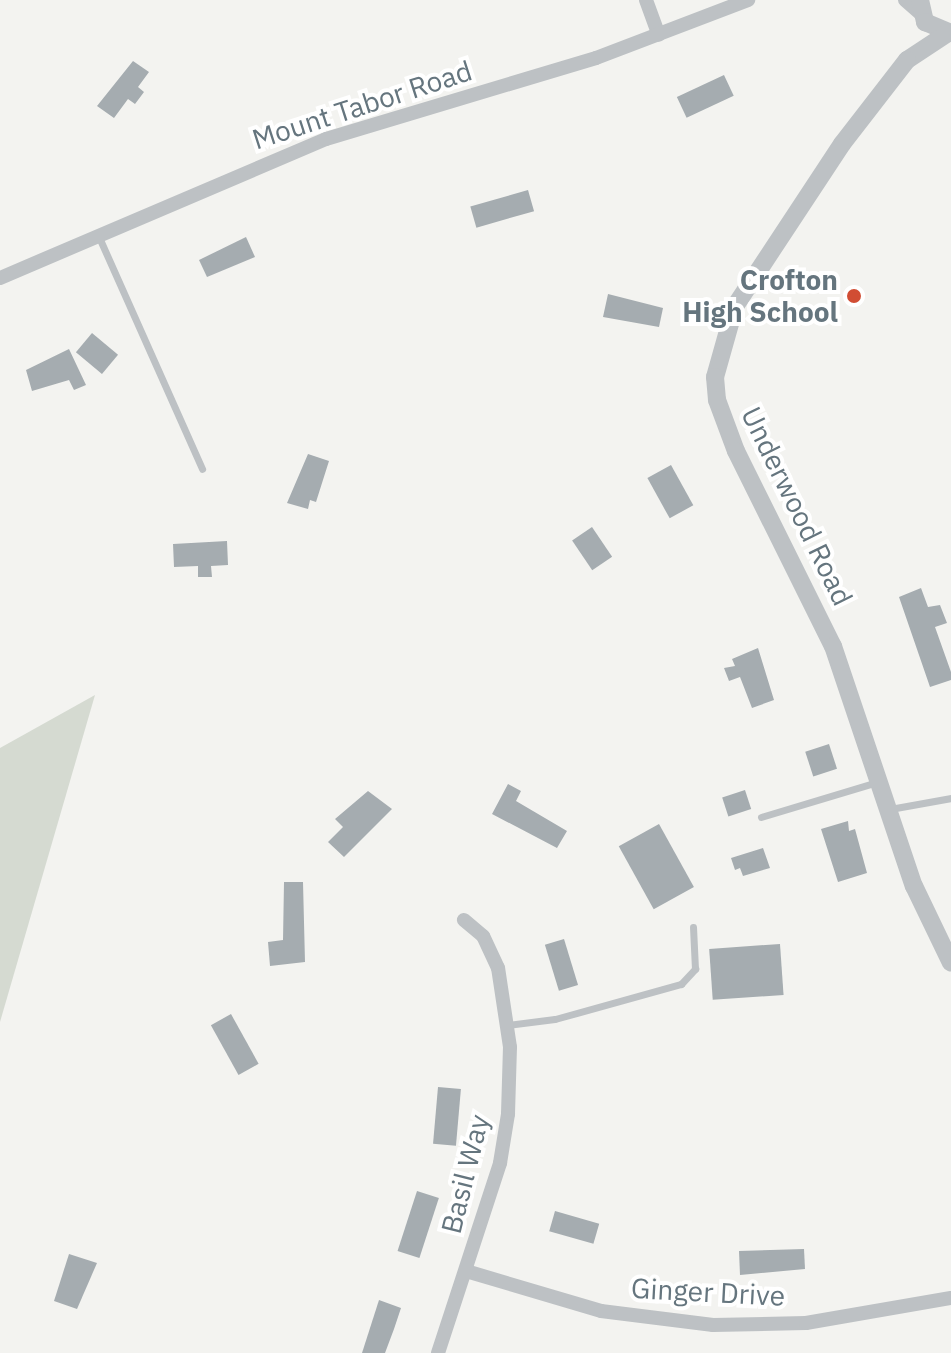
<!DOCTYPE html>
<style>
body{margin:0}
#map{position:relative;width:951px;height:1353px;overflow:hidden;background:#f3f3f0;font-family:"IBM Plex Sans",sans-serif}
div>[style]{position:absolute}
.green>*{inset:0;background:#d5dad1}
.building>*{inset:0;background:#a5acb0;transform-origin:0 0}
.service>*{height:7px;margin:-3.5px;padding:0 3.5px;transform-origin:3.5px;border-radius:3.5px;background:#bdc1c4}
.minor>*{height:14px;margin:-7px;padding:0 7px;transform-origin:7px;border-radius:7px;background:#bdc1c4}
.tertiary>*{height:18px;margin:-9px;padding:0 9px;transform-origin:9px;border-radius:9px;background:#bdc1c4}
.dots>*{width:22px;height:22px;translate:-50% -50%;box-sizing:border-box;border:4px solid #fff;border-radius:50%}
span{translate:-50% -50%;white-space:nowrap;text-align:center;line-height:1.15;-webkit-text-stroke:8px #fff;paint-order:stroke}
.street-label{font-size:28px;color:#65757e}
.poi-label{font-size:28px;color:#65757e;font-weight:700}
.right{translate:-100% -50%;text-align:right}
</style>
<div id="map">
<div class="green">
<i style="clip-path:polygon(95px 695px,0 1022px,0 748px)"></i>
</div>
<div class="building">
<i style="clip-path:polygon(133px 61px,149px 72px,138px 87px,144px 92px,135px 104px,128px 99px,114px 118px,97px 106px)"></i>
<i style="left:724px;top:75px;width:23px;height:52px;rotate:65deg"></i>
<i style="left:528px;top:190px;width:22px;height:60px;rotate:74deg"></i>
<i style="clip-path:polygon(246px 237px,255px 257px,207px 277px,199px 260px)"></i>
<i style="clip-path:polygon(608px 294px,663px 308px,659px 327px,603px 317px)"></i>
<i style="left:92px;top:333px;width:34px;height:25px;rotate:40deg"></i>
<i style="clip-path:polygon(69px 349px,86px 385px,74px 390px,69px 380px,32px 391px,26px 370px)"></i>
<i style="clip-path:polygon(308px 454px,329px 461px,316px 502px,310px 500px,308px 509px,287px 503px)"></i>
<i style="left:671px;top:465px;width:46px;height:27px;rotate:61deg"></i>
<i style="left:592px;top:527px;width:36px;height:24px;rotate:56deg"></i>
<i style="clip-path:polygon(227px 541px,228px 565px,211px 566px,212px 577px,198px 577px,198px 566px,174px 567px,173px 544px)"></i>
<i style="clip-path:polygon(921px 588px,928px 607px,940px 605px,947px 623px,935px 627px,951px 672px,951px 680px,930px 687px,899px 597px)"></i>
<i style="clip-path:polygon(758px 648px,774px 700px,752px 708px,740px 677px,729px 681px,724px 668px,735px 666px,732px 659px)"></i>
<i style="left:829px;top:744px;width:26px;height:25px;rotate:72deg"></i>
<i style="clip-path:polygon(508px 784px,521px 791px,516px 801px,567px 831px,557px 848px,492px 814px)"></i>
<i style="left:745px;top:790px;width:20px;height:24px;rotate:72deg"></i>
<i style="clip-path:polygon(368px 791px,392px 809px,344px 857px,328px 842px,343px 827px,335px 819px)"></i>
<i style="clip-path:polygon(848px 821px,849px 831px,855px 829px,867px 873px,838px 882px,821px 829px)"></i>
<i style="left:659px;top:824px;width:72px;height:46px;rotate:61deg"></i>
<i style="clip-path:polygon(763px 848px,770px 868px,743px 876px,740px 868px,735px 870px,731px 858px)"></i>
<i style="clip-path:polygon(284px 882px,303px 882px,305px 962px,270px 966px,268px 942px,283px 940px)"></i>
<i style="left:564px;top:939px;width:48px;height:20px;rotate:73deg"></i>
<i style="left:780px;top:944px;width:51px;height:71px;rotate:86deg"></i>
<i style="left:231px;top:1014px;width:57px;height:23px;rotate:61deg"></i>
<i style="left:438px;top:1087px;width:23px;height:57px;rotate:5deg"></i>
<i style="left:417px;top:1191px;width:23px;height:63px;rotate:18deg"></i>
<i style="left:555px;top:1211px;width:46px;height:21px;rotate:16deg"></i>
<i style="clip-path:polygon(804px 1249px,805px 1269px,740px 1275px,739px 1251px)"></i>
<i style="clip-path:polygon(69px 1254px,97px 1263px,77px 1309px,54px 1301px)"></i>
<i style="clip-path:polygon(379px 1300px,401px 1308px,394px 1329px,385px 1353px,362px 1353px)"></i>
</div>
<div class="service">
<i style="left:98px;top:235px;width:256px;rotate:66deg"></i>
<i style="left:890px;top:809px;width:62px;rotate:-10.2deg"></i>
<i style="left:761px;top:817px;width:121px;rotate:-16.8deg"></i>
<i style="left:507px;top:1025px;width:48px;rotate:-7.1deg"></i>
<i style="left:555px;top:1019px;width:131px;rotate:-15.5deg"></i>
<i style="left:681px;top:984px;width:21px;rotate:-47deg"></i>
<i style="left:695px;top:969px;width:42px;rotate:-92.7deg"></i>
</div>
<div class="minor">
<i style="left:646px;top:0;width:37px;rotate:70deg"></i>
<i style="left:905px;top:0;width:20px;rotate:41deg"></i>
<i style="left:0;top:278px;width:354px;rotate:-23.1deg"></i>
<i style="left:326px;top:139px;width:282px;rotate:-16.7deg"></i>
<i style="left:596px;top:58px;width:163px;rotate:-20.9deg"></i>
<i style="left:466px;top:1271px;width:141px;rotate:16.5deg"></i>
<i style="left:601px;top:1311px;width:113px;rotate:7.1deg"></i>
<i style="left:713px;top:1325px;width:93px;rotate:-1.2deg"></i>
<i style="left:806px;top:1323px;width:147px;rotate:-9.8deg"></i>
<i style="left:438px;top:1353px;width:200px;rotate:-71.9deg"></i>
<i style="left:500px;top:1163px;width:50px;rotate:-80.7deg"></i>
<i style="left:508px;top:1114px;width:67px;rotate:-88.3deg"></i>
<i style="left:510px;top:1047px;width:80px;rotate:-98.6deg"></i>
<i style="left:498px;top:968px;width:35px;rotate:-115deg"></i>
<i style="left:483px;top:936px;width:25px;rotate:-140deg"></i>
</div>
<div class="tertiary">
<i style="left:920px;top:0;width:23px;rotate:77deg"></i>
<i style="left:925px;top:22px;width:28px;rotate:23deg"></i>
<i style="left:948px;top:33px;width:49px;rotate:146.6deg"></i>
<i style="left:907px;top:60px;width:106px;rotate:127.7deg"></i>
<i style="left:842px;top:144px;width:194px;rotate:123.4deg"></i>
<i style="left:735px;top:306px;width:74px;rotate:105.7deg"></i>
<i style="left:715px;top:377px;width:23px;rotate:85deg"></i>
<i style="left:717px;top:400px;width:54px;rotate:69.6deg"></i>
<i style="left:736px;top:451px;width:218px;rotate:63.6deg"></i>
<i style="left:833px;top:646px;width:253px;rotate:71.4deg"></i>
<i style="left:914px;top:886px;width:85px;rotate:64.3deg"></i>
</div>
<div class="dots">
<i style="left:854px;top:296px;background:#d14d33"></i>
</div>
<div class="street-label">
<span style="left:362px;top:105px;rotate:-18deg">Mount Tabor Road</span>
<span style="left:797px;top:506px;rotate:64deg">Underwood Road</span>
<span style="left:465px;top:1174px;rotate:-76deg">Basil Way</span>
<span style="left:708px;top:1292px;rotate:3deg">Ginger Drive</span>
</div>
<div class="poi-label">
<span class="right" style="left:838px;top:296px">Crofton<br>High School</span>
</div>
</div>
